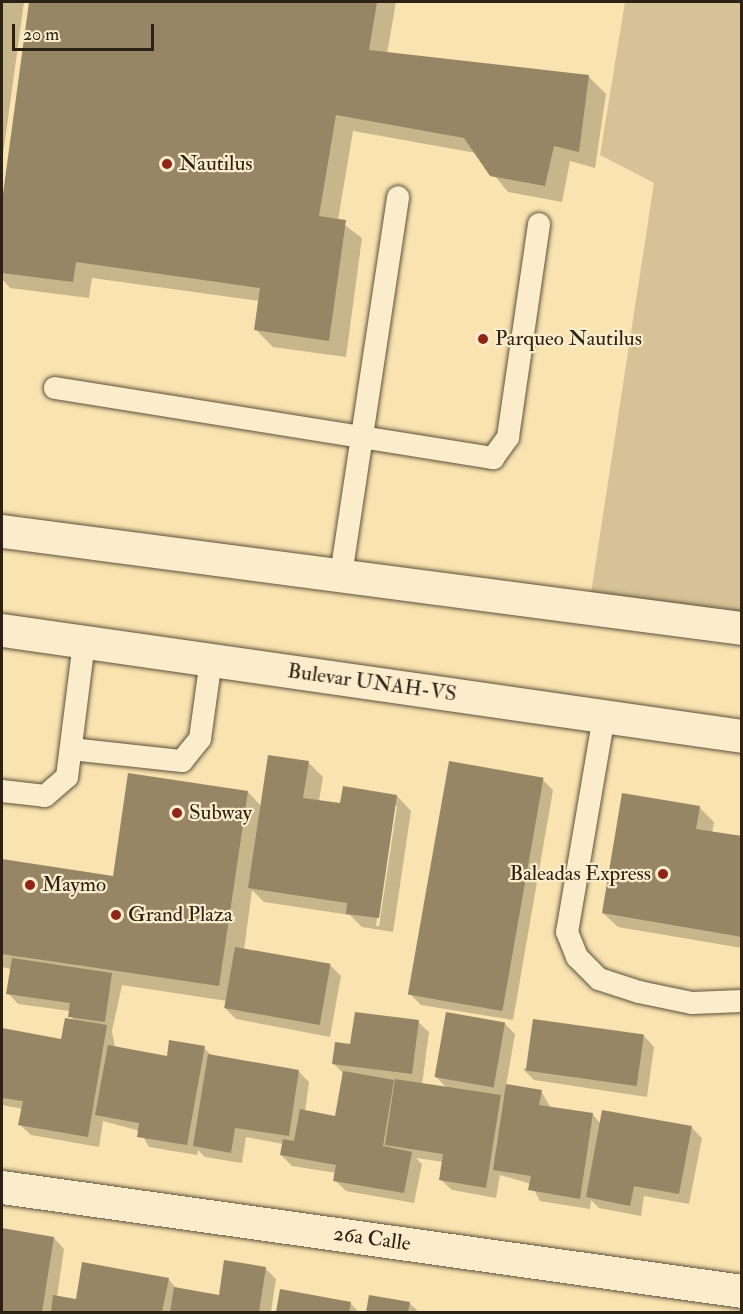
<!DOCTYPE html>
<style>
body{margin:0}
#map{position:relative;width:743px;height:1314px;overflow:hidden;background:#f9e3b0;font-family:"IM FELL Double Pica",serif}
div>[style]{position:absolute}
.green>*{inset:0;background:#d6c296}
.shadow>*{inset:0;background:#0003}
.building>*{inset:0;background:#968666;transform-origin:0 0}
.roads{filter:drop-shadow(0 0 2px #5e523c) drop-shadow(0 0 2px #5e523c)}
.service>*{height:22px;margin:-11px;padding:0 11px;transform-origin:11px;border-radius:11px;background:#fbedcc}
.minor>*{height:33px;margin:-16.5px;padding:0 16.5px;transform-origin:16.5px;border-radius:16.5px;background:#fbedcc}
.secondary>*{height:33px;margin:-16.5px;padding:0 16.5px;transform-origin:16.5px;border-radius:16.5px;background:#fbedcc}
.dots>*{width:16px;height:16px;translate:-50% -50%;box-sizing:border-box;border:3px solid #fbedcc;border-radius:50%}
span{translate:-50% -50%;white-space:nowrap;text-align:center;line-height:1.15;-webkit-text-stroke:4.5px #fbedcc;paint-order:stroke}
.poi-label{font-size:21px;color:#2b2115}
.left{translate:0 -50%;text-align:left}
.right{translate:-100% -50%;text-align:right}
.street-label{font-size:21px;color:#2b2115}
.frame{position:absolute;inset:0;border:3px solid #2b2115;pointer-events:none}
.scale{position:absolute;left:12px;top:24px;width:142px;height:27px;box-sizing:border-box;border:3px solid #2b2115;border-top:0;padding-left:8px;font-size:18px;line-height:21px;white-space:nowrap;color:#2b2115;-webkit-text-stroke:4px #fbedcc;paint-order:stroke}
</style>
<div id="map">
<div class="green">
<i style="clip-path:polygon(625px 2px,741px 2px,741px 627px,589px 606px,654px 183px,600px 155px)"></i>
</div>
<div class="shadow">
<i style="clip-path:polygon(2px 2px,24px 2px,2px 162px)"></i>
<i style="clip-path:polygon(30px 2px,396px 2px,387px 54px,589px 77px,606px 94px,595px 168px,570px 161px,562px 202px,508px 192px,476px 153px,353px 131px,338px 220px,362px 238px,346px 357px,273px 347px,256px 330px,260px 301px,92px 278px,89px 298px,10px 288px,2px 279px,2px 213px)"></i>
<i style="clip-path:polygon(evenodd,308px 762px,323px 777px,319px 801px,342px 805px,397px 796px,411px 811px,393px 932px,362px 927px,350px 915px,264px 902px,252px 890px,244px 950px,331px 966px,341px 976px,330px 1037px,236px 1019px,225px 1008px,227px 1001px,122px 985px,112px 1031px,115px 1048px,168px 1057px,204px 1048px,213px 1057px,299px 1072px,309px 1082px,305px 1112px,336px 1117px,344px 1074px,334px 1064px,351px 1046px,418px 1022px,429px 1032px,422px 1085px,448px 1089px,436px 1077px,504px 1023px,515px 1034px,506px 1086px,541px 1091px,551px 1108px,593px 1115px,601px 1124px,691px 1127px,702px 1138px,689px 1204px,644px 1196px,641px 1216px,599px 1208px,591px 1200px,590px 1209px,540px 1201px,531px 1184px,500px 1175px,496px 1198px,452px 1190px,441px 1180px,444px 1162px,416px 1158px,422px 1164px,414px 1203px,346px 1191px,335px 1180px,336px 1173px,292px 1166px,281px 1155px,283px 1144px,246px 1137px,242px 1163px,205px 1157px,198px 1150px,197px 1155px,149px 1147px,140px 1131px,103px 1121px,99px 1147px,31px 1135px,20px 1125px,23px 1109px,2px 1105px,3px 1030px,63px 1041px,74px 1021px,70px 1011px,18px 1004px,8px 993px,11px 969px,2px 967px,2px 861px,114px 878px,248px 792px,262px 807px,308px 762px,394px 806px,397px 806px,379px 926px,376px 926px,394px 806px)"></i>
<i style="clip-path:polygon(542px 779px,553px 790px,513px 1020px,421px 1005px,410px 994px)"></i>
<i style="clip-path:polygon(699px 807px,714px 822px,712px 833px,742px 838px,742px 948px,618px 927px,603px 913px)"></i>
<i style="clip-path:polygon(644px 1036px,654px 1047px,647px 1097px,534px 1080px,523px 1069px)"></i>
<i style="clip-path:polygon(2px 1230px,54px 1238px,64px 1249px,57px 1297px,77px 1301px,168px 1279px,178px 1290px,220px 1296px,265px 1268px,276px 1279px,271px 1312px,2px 1312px)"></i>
<i style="clip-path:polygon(281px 1291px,350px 1303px,359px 1312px,278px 1312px)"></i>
<i style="clip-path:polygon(370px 1297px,409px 1303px,419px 1312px,368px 1312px)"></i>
</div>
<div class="building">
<i style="clip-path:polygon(29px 2px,377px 2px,369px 50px,589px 75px,579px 152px,554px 146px,545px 186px,490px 176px,464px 138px,336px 115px,319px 216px,346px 220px,329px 341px,254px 330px,260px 288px,76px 262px,73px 282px,2px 273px,2px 201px)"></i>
<i style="clip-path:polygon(268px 755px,309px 761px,303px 798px,340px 803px,343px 786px,397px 795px,379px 918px,346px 914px,347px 903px,248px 888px)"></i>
<i style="left:449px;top:761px;width:96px;height:237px;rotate:10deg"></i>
<i style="clip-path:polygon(128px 773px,248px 791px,219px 986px,2px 954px,2px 859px,113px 876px)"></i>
<i style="clip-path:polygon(622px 793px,700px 806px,696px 829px,742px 836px,742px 937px,602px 913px)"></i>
<i style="left:235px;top:947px;width:97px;height:62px;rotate:10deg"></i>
<i style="clip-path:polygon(12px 958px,112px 973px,105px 1022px,68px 1017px,70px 1003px,6px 994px)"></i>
<i style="clip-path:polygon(355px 1012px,419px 1020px,412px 1074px,332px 1064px,335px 1042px,350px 1044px)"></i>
<i style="left:446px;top:1012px;width:60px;height:66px;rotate:10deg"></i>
<i style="clip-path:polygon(65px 1018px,107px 1025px,88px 1137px,18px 1125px,23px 1101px,2px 1098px,2px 1028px,61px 1039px)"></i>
<i style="left:533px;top:1019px;width:112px;height:52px;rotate:8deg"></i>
<i style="clip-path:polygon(169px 1040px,205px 1046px,187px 1145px,137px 1137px,139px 1123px,95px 1115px,108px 1045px,167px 1056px)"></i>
<i style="clip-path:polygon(208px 1054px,299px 1070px,289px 1136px,235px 1128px,231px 1153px,193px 1146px)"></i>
<i style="clip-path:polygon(343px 1071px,394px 1080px,383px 1146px,412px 1152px,404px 1193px,333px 1181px,336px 1165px,280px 1155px,283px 1139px,294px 1141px,300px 1109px,335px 1116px)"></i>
<i style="clip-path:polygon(395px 1079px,501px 1095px,486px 1188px,439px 1180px,443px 1154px,385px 1145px)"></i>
<i style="clip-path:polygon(506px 1084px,542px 1090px,539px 1105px,593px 1113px,580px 1199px,528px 1190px,531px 1176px,493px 1170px)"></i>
<i style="clip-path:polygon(602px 1110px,692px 1126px,679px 1194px,634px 1186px,630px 1206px,586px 1197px)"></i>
<i style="clip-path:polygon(2px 1228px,54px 1237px,42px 1312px,2px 1312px)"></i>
<i style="clip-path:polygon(224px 1260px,266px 1267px,259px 1312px,170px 1312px,174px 1287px,219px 1295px)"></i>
<i style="clip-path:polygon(82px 1262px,169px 1278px,162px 1312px,51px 1312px,53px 1295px,76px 1299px)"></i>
<i style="clip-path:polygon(280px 1289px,351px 1302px,349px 1312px,276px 1312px)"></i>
<i style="clip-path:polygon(369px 1295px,410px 1302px,408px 1312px,366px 1312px)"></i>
</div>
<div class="roads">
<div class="service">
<i style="left:55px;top:388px;width:444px;rotate:9.1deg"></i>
<i style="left:493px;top:458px;width:26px;rotate:-54deg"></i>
<i style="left:508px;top:437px;width:215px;rotate:-81.7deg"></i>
<i style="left:341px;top:575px;width:382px;rotate:-81.4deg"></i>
<i style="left:604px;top:716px;width:219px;rotate:99.7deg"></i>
<i style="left:567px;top:932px;width:27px;rotate:68deg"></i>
<i style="left:577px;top:957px;width:31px;rotate:45deg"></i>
<i style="left:599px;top:979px;width:42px;rotate:18deg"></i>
<i style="left:639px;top:992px;width:54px;rotate:11.7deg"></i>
<i style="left:692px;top:1003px;width:50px;rotate:-2.3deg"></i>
<i style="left:71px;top:749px;width:112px;rotate:6.2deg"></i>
<i style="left:182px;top:761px;width:28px;rotate:-51deg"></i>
<i style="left:200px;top:739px;width:80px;rotate:-82.1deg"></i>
<i style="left:2px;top:791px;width:43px;rotate:6.6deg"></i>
<i style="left:45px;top:796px;width:29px;rotate:-41deg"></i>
<i style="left:67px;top:777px;width:136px;rotate:-82.8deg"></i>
</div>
<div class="minor">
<i style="left:2px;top:1187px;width:747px;rotate:8deg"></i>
</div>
<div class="secondary">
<i style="left:2px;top:531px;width:746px;rotate:7.47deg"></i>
<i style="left:2px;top:630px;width:748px;rotate:8.15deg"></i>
</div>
</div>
<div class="dots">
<i style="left:167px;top:164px;background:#8f2418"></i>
<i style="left:483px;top:339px;background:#8f2418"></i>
<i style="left:177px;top:813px;background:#8f2418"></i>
<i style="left:663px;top:874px;background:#8f2418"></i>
<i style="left:30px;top:885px;background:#8f2418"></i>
<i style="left:116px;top:915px;background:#8f2418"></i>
</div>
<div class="poi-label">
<span class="left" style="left:179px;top:164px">Nautilus</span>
<span class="left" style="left:495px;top:339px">Parqueo Nautilus</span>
<span class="left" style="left:189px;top:813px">Subway</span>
<span class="right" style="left:651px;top:874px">Baleadas Express</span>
<span class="left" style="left:42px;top:885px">Maymo</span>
<span class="left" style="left:128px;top:915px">Grand Plaza</span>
</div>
<div class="street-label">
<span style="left:372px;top:683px;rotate:8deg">Bulevar UNAH-VS</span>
<span style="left:372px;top:1239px;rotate:8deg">26a Calle</span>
</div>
<div class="frame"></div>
<div class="scale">20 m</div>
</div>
